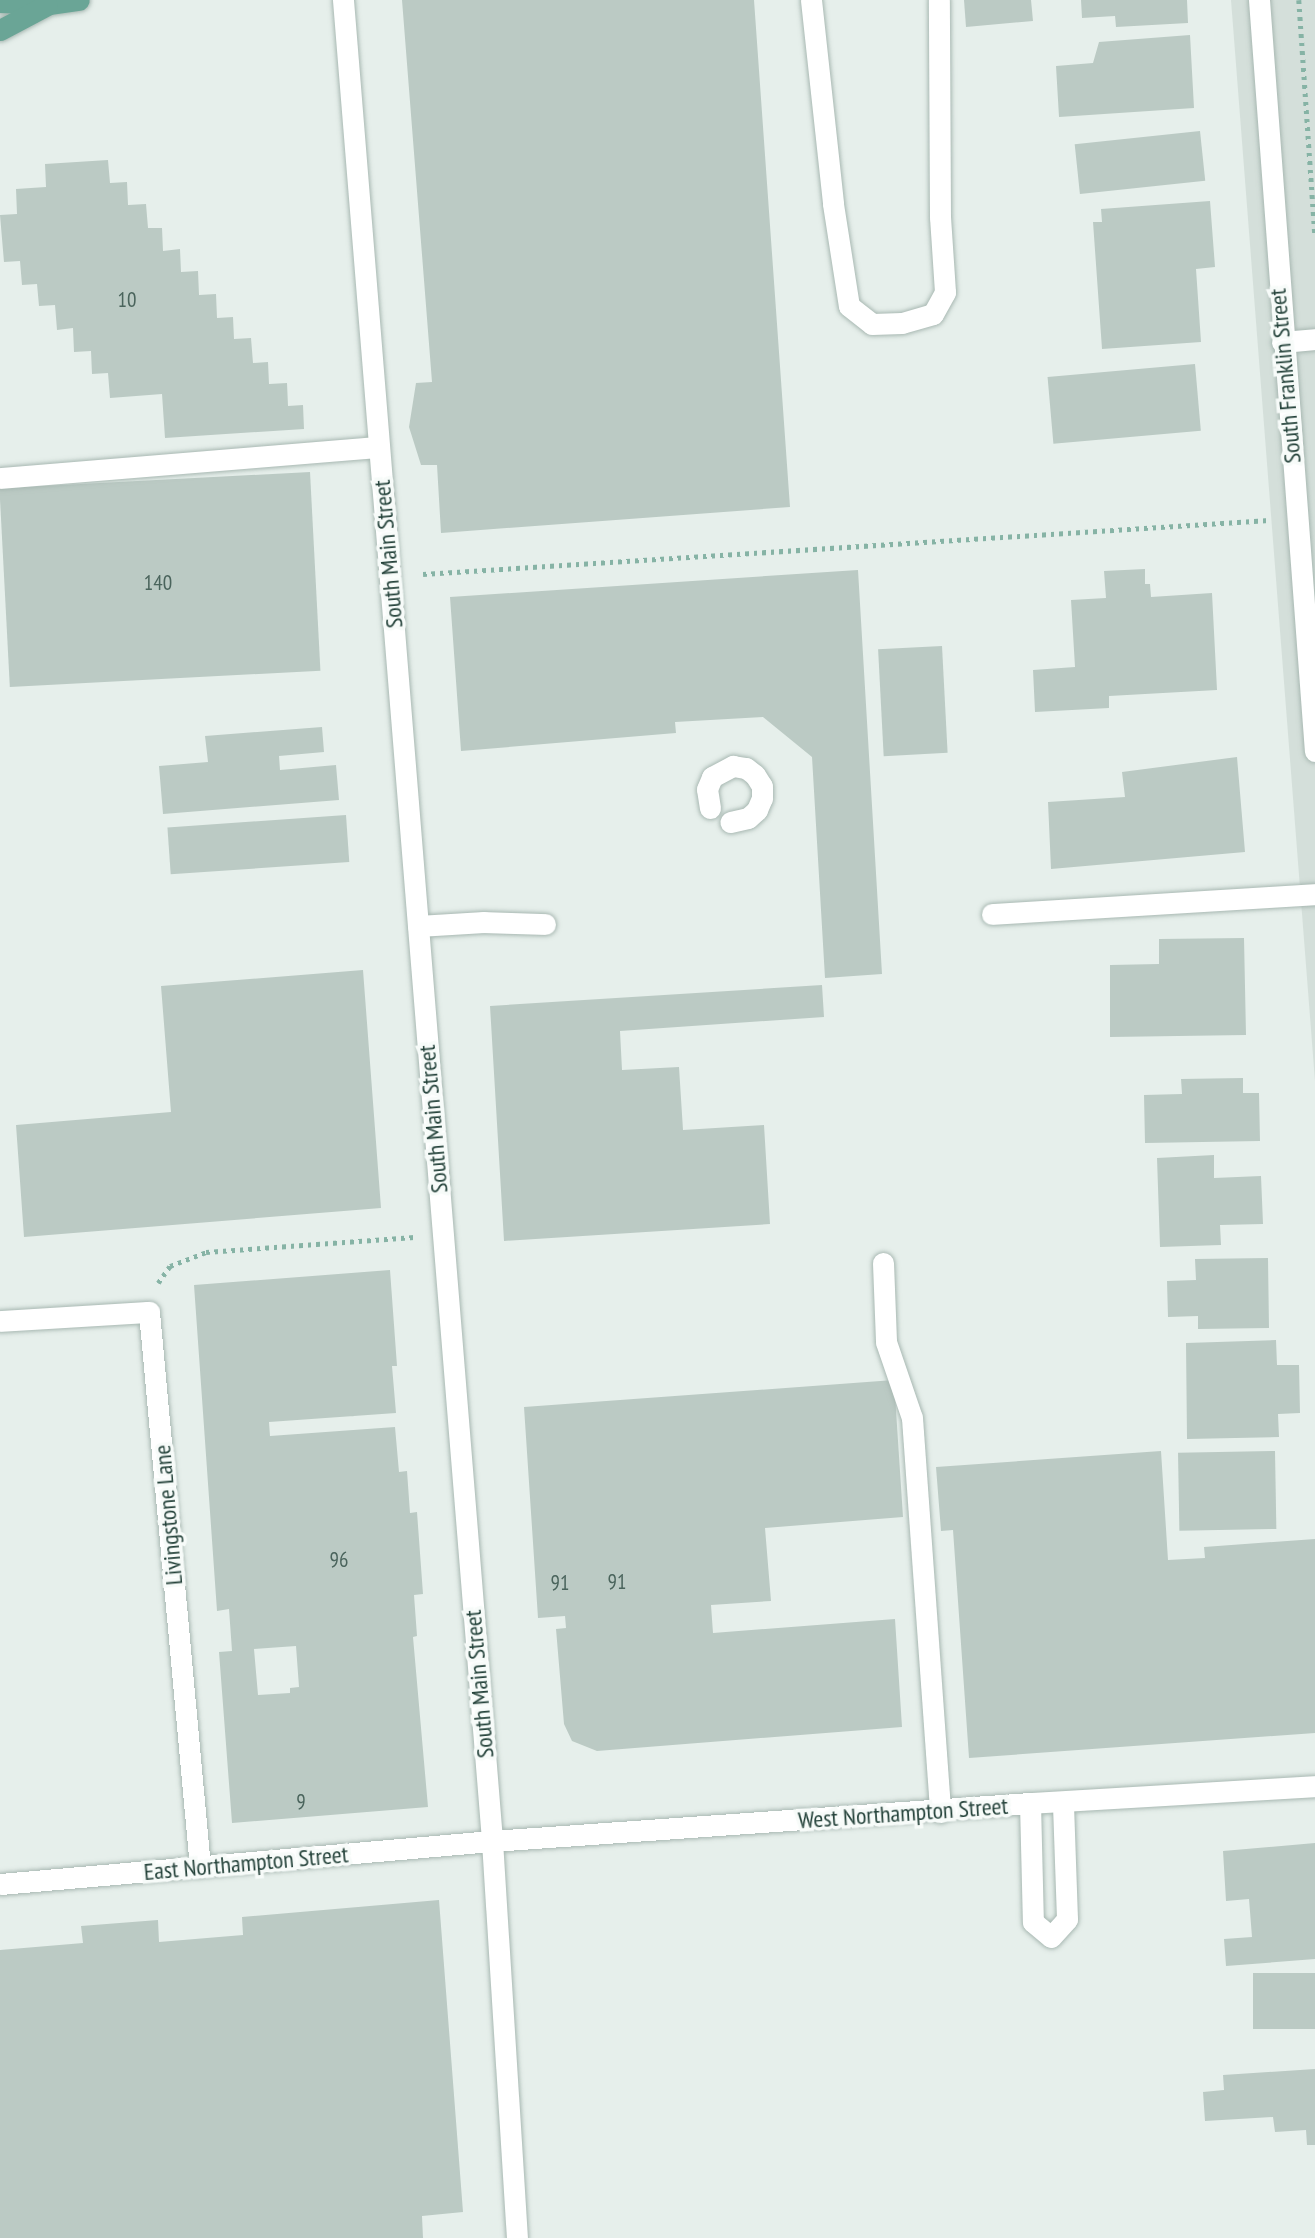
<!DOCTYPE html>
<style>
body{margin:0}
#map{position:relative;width:1315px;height:2238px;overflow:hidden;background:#e6efeb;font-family:"PT Sans Narrow",sans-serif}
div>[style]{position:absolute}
.built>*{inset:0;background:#d4dfda}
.building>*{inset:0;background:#bbcac4;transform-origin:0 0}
.path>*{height:4.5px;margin-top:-2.25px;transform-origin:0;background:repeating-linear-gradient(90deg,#86b3a5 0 3.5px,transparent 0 8.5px)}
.roads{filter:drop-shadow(0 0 2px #a8b8b2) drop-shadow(0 0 2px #a8b8b2)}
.minor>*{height:21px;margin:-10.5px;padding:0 10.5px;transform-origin:10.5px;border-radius:10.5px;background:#fff}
.major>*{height:21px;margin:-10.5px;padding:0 10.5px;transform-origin:10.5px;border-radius:10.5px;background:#6aa596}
span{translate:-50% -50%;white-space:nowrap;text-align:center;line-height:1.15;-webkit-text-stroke:7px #f7fbf9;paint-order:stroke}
.number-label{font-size:21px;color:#4a645c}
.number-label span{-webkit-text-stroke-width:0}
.street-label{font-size:24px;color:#24423a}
</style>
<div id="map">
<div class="built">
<i style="clip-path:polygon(1231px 0,1315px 0,1315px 1081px)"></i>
</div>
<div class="building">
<i style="clip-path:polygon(402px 0,754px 0,790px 507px,441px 533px,437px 465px,421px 465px,409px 427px,416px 383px,432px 382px)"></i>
<i style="clip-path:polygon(964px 0,1031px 0,1033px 21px,966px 27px)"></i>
<i style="clip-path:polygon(1081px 0,1187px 0,1188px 23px,1116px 27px,1115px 16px,1082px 18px)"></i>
<i style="clip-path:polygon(1190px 35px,1194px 108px,1059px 117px,1056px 66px,1093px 63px,1099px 42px)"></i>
<i style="left:1200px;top:131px;width:50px;height:126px;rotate:84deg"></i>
<i style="clip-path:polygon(108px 160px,110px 183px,127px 182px,128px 205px,146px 204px,148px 228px,162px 228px,163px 251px,180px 249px,181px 272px,198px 271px,199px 295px,216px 294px,217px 318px,233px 317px,234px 339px,251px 338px,253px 363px,268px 362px,269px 384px,287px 383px,288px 406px,303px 405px,304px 429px,165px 438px,162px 394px,110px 398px,108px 373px,92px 374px,91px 351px,74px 352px,73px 328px,57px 330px,55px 305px,39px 306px,37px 284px,22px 285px,20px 261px,4px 262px,0 215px,17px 214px,16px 189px,46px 187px,45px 164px)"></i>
<i style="clip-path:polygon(1210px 201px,1215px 267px,1196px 269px,1201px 342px,1102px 349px,1093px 222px,1102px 222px,1101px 209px)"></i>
<i style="left:1195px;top:364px;width:67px;height:148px;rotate:85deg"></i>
<i style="left:310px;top:472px;width:199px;height:311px;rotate:87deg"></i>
<i style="clip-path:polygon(1145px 569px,1145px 584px,1150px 584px,1151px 597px,1212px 593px,1217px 690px,1109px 696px,1109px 708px,1035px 712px,1033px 670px,1075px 667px,1071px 600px,1106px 598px,1104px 571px)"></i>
<i style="clip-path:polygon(858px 570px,882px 974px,825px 978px,812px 757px,763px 717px,675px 722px,676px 733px,461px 751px,450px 597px)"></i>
<i style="left:942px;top:646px;width:107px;height:64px;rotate:87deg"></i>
<i style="clip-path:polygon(322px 727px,324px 752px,279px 756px,280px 770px,336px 765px,339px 800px,163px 814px,159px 766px,208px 762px,205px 736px)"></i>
<i style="clip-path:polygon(1237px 757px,1245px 852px,1051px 869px,1048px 802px,1125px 797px,1122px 772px)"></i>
<i style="left:346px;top:815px;width:47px;height:179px;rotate:86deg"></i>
<i style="clip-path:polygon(1244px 938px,1246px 1035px,1110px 1037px,1110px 965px,1159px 964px,1159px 939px)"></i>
<i style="clip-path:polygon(363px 970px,381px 1208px,24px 1237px,16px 1125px,171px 1112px,161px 986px)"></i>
<i style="clip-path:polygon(822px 985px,824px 1017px,620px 1031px,622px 1070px,679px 1067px,683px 1130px,764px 1125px,770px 1224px,504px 1241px,490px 1006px)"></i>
<i style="clip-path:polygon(1243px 1078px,1243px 1093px,1259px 1093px,1260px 1141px,1145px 1143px,1144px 1095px,1182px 1094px,1181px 1079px)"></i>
<i style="clip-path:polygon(1214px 1155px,1214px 1178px,1261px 1176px,1263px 1224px,1220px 1225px,1221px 1245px,1160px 1247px,1157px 1158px)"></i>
<i style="clip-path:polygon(1268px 1258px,1269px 1328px,1198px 1329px,1198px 1316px,1168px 1317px,1167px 1281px,1196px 1280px,1195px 1259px)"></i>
<i style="clip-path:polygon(evenodd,390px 1270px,397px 1366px,392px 1366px,396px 1413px,269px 1422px,270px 1436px,395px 1427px,399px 1472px,407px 1471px,410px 1513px,417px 1512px,423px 1594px,414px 1595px,417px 1636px,413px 1637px,428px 1807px,232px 1823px,219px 1652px,232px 1651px,229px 1609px,217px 1611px,194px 1285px,390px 1270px,296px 1646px,299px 1687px,290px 1688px,290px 1693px,258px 1695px,254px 1649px,296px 1646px)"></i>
<i style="clip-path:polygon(1276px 1340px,1277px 1365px,1299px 1365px,1300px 1413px,1278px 1414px,1279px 1437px,1187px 1439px,1186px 1343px)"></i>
<i style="clip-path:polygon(894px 1380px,903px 1517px,765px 1528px,771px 1601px,711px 1605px,713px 1633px,895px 1619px,902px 1727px,597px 1751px,572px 1741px,564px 1724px,556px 1629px,566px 1628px,565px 1616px,538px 1618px,524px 1407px)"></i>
<i style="clip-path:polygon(1161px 1451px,1168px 1560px,1205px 1558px,1204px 1547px,1315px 1539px,1315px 1733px,969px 1758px,953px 1530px,941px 1531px,936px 1467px)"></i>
<i style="left:1275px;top:1451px;width:78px;height:97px;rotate:89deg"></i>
<i style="clip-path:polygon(1315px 1843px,1315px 1959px,1226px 1966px,1224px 1939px,1252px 1937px,1249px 1899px,1226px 1901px,1223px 1851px)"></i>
<i style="clip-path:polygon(439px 1900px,463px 2212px,422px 2216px,423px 2238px,0 2238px,0 1950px,83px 1943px,81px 1926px,158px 1920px,159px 1942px,243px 1935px,242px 1917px)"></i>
<i style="left:1315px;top:1973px;width:56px;height:62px;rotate:90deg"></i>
<i style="clip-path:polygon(1315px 2069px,1315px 2145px,1307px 2145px,1306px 2130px,1275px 2132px,1273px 2117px,1205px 2121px,1203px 2092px,1224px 2090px,1223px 2075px)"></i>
</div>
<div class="path">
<i style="left:1299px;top:0;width:235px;rotate:86.1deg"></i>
<i style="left:423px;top:574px;width:848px;rotate:-3.65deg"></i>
<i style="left:158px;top:1283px;width:21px;rotate:-55deg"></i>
<i style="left:170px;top:1266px;width:39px;rotate:-21deg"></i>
<i style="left:206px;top:1252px;width:209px;rotate:-4.1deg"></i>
</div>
<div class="roads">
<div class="minor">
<i style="left:343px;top:0;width:1847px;rotate:85.37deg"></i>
<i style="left:492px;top:1841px;width:398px;rotate:86.4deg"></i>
<i style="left:811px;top:0;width:205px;rotate:83.8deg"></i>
<i style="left:833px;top:204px;width:103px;rotate:81.1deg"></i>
<i style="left:849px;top:306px;width:29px;rotate:38deg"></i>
<i style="left:872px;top:324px;width:30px;rotate:-2deg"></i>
<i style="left:902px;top:323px;width:32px;rotate:-16deg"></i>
<i style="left:933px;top:314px;width:25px;rotate:-61deg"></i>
<i style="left:945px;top:292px;width:75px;rotate:-93.8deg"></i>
<i style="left:940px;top:217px;width:217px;rotate:-90.3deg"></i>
<i style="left:1259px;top:0;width:753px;rotate:85.74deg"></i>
<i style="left:1282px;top:342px;width:33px;rotate:-5deg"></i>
<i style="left:0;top:478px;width:380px;rotate:-4.7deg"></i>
<i style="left:710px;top:808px;width:19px;rotate:-99deg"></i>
<i style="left:707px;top:789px;width:13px;rotate:-67deg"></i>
<i style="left:712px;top:777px;width:24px;rotate:-28deg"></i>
<i style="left:733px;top:766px;width:13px;rotate:9deg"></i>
<i style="left:746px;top:768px;width:11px;rotate:38deg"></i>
<i style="left:755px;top:775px;width:13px;rotate:58deg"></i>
<i style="left:762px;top:786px;width:12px;rotate:90deg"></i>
<i style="left:762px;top:798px;width:13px;rotate:113deg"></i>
<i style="left:757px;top:810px;width:12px;rotate:138deg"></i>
<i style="left:748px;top:818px;width:18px;rotate:167deg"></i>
<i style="left:992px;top:914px;width:324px;rotate:-3.5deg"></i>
<i style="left:418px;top:926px;width:66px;rotate:-3.5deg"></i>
<i style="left:484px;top:922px;width:61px;rotate:1.9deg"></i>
<i style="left:883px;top:1263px;width:79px;rotate:87.8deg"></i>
<i style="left:886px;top:1342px;width:80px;rotate:71.1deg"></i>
<i style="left:912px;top:1418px;width:395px;rotate:85.9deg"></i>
<i style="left:0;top:1321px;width:149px;rotate:-3.5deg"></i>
<i style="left:149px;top:1312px;width:557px;rotate:84.75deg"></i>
<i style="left:1030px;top:1803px;width:119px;rotate:88.6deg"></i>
<i style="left:1033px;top:1922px;width:23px;rotate:40deg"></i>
<i style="left:1051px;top:1937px;width:24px;rotate:-48deg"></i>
<i style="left:1067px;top:1919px;width:117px;rotate:-92deg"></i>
<i style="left:0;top:1884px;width:494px;rotate:-5deg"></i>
<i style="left:492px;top:1841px;width:539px;rotate:-4.04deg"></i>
<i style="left:1030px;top:1803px;width:286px;rotate:-3.4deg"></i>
</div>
<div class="major">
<i style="left:0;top:2px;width:49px;rotate:2.3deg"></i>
<i style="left:49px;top:4px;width:30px;rotate:-8deg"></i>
<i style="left:0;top:30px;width:53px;rotate:-28deg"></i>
</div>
</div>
<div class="number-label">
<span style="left:127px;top:300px">10</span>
<span style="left:158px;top:583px">140</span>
<span style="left:339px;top:1560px">96</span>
<span style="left:617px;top:1582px">91</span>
<span style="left:560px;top:1583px">91</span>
<span style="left:301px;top:1802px">9</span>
</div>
<div class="street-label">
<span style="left:1285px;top:376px;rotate:-95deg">South Franklin Street</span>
<span style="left:388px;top:554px;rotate:-95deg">South Main Street</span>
<span style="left:433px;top:1119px;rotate:-95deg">South Main Street</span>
<span style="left:168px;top:1515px;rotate:-95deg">Livingstone Lane</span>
<span style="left:479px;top:1684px;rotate:-95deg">South Main Street</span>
<span style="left:903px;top:1813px;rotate:-4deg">West Northampton Street</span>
<span style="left:246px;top:1863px;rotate:-5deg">East Northampton Street</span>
</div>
</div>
